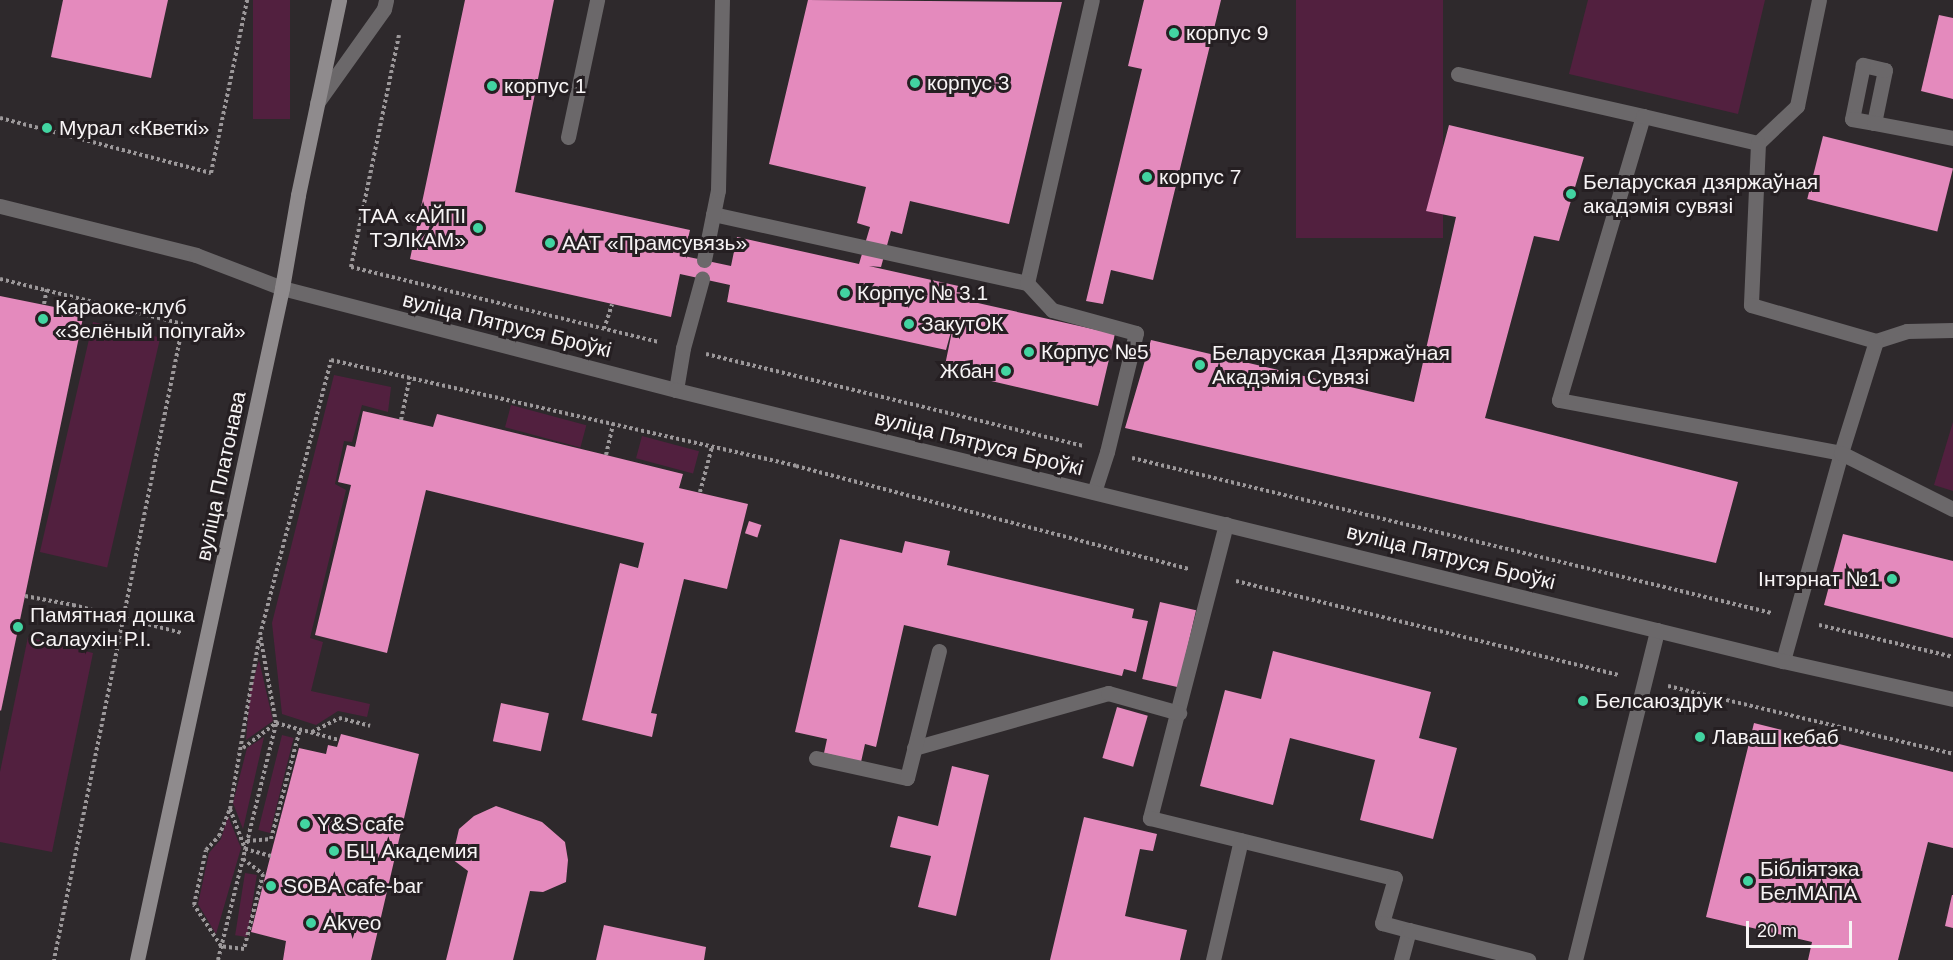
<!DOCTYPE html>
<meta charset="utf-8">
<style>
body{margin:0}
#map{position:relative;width:1953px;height:960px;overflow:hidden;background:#2e292c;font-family:Arial,sans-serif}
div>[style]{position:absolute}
.green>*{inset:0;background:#52203f;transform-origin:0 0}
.building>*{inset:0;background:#e48abd;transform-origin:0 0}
.path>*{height:4px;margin-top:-2px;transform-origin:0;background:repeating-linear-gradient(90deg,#9c989a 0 3px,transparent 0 6px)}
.service>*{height:15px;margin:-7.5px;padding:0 7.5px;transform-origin:7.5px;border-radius:7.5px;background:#6b686a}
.minor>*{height:15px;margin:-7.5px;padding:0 7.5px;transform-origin:7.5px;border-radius:7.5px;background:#6b686a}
.secondary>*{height:15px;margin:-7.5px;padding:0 7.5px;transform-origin:7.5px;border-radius:7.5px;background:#8f8b8d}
.dots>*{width:16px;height:16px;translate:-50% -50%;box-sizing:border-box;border:3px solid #251f22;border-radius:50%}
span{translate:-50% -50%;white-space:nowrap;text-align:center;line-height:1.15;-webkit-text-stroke:6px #251f22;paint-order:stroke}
.poi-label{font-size:21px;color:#f7f4f5}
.left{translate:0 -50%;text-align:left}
.right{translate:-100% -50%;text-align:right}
.street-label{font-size:21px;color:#f7f4f5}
.scale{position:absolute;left:1746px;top:921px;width:106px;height:27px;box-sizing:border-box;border:3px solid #f7f4f5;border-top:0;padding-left:8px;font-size:18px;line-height:21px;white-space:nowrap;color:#f7f4f5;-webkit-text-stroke:4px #251f22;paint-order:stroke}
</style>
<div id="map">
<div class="green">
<i style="left:253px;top:0;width:37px;height:119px"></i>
<i style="left:1296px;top:0;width:147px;height:238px"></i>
<i style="clip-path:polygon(1588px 0,1765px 0,1738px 114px,1569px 74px)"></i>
<i style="left:93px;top:322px;width:69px;height:236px;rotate:13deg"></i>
<i style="clip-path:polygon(334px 375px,391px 387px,388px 412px,362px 405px,352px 442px,344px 441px,335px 484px,346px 490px,310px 638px,323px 642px,311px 691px,370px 704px,367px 717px,338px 711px,316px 725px,282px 714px,272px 623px)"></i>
<i style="left:511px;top:405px;width:78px;height:23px;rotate:15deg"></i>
<i style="clip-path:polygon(1953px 422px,1953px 491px,1934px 485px)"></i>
<i style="left:642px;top:436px;width:59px;height:23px;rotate:15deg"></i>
<i style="clip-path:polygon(28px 637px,93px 653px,52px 852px,0 842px,0 772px)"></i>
<i style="clip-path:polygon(259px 660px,273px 721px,246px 740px,250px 692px)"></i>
<i style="left:282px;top:735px;width:12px;height:98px;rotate:14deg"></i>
<i style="clip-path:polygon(264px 737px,243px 829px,233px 803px,247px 748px)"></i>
<i style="clip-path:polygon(228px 816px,241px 848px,216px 934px,198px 904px,209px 853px,221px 839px)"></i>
<i style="left:245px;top:873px;width:12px;height:63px;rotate:9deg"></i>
</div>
<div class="building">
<i style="clip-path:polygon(63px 0,168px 0,151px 78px,51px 57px)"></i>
<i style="clip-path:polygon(465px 0,554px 0,515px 192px,690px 230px,684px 256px,731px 266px,737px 237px,859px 264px,870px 227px,857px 223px,866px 187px,769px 164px,808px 0,1062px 2px,1009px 224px,910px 201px,902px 234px,891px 231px,881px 267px,869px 266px,963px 287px,960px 299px,1115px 334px,1098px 406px,944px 370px,955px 317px,946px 350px,727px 302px,730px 285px,680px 274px,671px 317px,410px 259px)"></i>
<i style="clip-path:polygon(1144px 0,1221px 0,1153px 280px,1111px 270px,1103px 304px,1086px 301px,1142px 69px,1128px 66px)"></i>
<i style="clip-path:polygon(1939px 15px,1953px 18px,1953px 99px,1921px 91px)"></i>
<i style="clip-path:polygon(1449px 125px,1584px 157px,1559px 241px,1534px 236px,1485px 418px,1738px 482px,1716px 563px,1125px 428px,1151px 340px,1414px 402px,1456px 217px,1426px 211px)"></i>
<i style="left:1823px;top:136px;width:134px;height:65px;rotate:14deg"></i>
<i style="clip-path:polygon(0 296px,84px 313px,1px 711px,0 710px)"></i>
<i style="clip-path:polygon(363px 411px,433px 427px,437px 414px,606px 455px,683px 474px,679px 488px,748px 504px,727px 589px,684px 579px,651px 713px,657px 714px,652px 737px,582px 720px,620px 563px,638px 568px,644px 543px,426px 490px,387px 653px,315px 635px,351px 485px,338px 482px,347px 445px,355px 447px)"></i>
<i style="left:749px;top:521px;width:13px;height:13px;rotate:18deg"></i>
<i style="clip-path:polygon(1843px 534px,1953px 561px,1953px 638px,1824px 605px)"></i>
<i style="clip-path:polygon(840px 539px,902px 553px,905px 541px,950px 551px,947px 565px,1134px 609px,1132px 618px,1148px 621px,1136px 672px,1124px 669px,1122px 676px,904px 625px,876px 747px,865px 744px,861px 762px,824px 753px,827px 739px,795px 732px)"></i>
<i style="left:1160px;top:602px;width:37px;height:79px;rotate:13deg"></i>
<i style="clip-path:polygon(1273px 651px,1431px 692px,1419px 738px,1457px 748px,1433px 839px,1360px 820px,1375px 760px,1290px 738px,1273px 805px,1200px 786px,1225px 690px,1261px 699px)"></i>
<i style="left:501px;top:703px;width:49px;height:39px;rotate:12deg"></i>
<i style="left:1117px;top:707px;width:32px;height:53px;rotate:16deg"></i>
<i style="clip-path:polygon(1754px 723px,1953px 772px,1953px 848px,1928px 842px,1898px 960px,1808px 960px,1812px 942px,1706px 917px)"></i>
<i style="clip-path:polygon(341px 734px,419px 754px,371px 960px,283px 960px,286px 941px,251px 932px,273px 846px,299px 748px,326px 754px,328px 745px,337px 747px)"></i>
<i style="clip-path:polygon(952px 766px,989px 775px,956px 916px,918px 907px,931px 856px,890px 847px,898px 816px,938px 826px)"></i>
<i style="clip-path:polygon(496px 806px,542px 822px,565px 842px,568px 860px,566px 882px,543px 892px,530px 891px,513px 960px,446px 960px,468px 871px,452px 859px,459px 829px,474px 816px)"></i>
<i style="clip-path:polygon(1084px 817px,1157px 834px,1153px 851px,1140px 849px,1125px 916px,1187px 930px,1180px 960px,1050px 960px)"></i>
<i style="clip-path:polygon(1952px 895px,1953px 895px,1953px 928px,1945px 926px)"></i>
<i style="clip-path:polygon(604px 925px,706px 947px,704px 960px,596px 960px)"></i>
</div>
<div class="path">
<i style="left:399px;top:35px;width:237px;rotate:101.7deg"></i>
<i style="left:351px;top:267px;width:316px;rotate:13.7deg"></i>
<i style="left:0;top:118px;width:218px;rotate:14.6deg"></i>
<i style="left:211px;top:173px;width:177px;rotate:-78.2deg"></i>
<i style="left:0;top:279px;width:188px;rotate:13.8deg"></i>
<i style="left:183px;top:324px;width:649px;rotate:101.47deg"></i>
<i style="left:44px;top:304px;width:15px;rotate:-79deg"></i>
<i style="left:604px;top:329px;width:26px;rotate:-72deg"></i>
<i style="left:706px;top:354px;width:388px;rotate:13.7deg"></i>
<i style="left:401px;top:420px;width:44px;rotate:-78.2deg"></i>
<i style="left:606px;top:455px;width:32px;rotate:-77deg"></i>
<i style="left:1132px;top:458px;width:658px;rotate:13.63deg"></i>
<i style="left:700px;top:492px;width:47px;rotate:-75.1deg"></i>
<i style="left:1236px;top:581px;width:395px;rotate:13.8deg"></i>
<i style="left:25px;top:596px;width:49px;rotate:10.6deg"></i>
<i style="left:73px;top:605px;width:113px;rotate:14.4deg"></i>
<i style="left:1819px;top:625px;width:138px;rotate:13.4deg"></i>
<i style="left:1668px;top:686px;width:293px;rotate:13.4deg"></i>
<i style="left:312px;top:732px;width:30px;rotate:-27deg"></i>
<i style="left:339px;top:718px;width:32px;rotate:14deg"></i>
<i style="left:243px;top:748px;width:41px;rotate:-37.1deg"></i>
<i style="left:276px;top:723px;width:65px;rotate:15.1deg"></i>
<i style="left:230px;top:809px;width:43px;rotate:69.4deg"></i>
<i style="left:245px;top:849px;width:27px;rotate:15deg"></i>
<i style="left:247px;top:841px;width:24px;rotate:-5deg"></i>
<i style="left:271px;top:839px;width:114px;rotate:-75.2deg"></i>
<i style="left:243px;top:859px;width:25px;rotate:37deg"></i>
<i style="left:263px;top:874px;width:77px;rotate:104.2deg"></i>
<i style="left:244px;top:949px;width:23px;rotate:-173deg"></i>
<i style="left:221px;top:946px;width:49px;rotate:-123.4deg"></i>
<i style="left:194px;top:905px;width:56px;rotate:-77.7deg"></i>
<i style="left:206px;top:850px;width:19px;rotate:-47deg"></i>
<i style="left:219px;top:836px;width:29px;rotate:-68deg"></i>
<i style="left:230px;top:809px;width:172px;rotate:-80.3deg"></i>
<i style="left:218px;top:960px;width:244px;rotate:-76.2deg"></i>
<i style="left:276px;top:723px;width:89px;rotate:-100.3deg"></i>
<i style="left:260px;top:635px;width:284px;rotate:-75.5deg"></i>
<i style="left:331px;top:360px;width:477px;rotate:12.8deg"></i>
<i style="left:796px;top:466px;width:406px;rotate:14.7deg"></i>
</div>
<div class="service">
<i style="left:1458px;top:74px;width:190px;rotate:12.8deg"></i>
<i style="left:1643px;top:116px;width:296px;rotate:106.5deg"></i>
<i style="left:1559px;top:400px;width:287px;rotate:10.6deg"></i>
<i style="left:1841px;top:453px;width:216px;rotate:105.6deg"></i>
<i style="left:317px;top:103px;width:115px;rotate:-54.5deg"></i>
<i style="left:384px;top:9px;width:9px;rotate:-77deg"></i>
<i style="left:1643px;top:116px;width:118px;rotate:13.2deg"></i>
<i style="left:1758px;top:143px;width:54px;rotate:-43.5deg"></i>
<i style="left:1797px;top:106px;width:108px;rotate:-78.3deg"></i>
<i style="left:1874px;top:123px;width:54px;rotate:-78.3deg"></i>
<i style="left:1885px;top:70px;width:23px;rotate:-167deg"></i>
<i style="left:1863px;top:65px;width:55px;rotate:101.5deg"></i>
<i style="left:1852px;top:119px;width:22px;rotate:10deg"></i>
<i style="left:1874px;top:123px;width:80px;rotate:10.8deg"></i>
<i style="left:568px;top:137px;width:140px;rotate:-78deg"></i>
<i style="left:1758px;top:143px;width:162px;rotate:92.5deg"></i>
<i style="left:1751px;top:305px;width:130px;rotate:16.1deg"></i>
<i style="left:713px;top:214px;width:321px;rotate:12.4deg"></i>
<i style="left:1027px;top:283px;width:290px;rotate:-77.1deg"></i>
<i style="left:704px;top:260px;width:71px;rotate:-78.7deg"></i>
<i style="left:718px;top:190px;width:190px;rotate:-88.8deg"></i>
<i style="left:1027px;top:283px;width:37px;rotate:47deg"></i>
<i style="left:1052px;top:310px;width:87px;rotate:15.3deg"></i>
<i style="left:1136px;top:333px;width:122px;rotate:103.7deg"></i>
<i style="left:1107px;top:452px;width:42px;rotate:108deg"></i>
<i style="left:1953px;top:330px;width:46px;rotate:178.8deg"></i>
<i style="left:1907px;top:331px;width:33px;rotate:162deg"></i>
<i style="left:1876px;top:341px;width:117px;rotate:107.4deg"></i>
<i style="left:1841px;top:453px;width:125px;rotate:26.6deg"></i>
<i style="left:676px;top:390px;width:43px;rotate:-80.5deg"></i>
<i style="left:683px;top:348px;width:72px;rotate:-74.6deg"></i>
<i style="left:1226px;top:524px;width:304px;rotate:104.5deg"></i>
<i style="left:1150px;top:818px;width:252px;rotate:13.8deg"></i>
<i style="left:1395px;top:878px;width:47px;rotate:106.1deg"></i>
<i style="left:1382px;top:923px;width:28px;rotate:15deg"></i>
<i style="left:914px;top:748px;width:202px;rotate:-15.8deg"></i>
<i style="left:1108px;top:693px;width:74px;rotate:15.7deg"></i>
<i style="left:816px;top:758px;width:93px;rotate:12.4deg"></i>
<i style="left:907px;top:778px;width:131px;rotate:-75.9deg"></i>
<i style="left:1213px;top:960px;width:123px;rotate:-76.9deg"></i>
<i style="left:1401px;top:960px;width:31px;rotate:-75deg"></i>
<i style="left:1409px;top:930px;width:123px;rotate:14.1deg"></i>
<i style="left:1575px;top:960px;width:340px;rotate:-76deg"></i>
</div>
<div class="minor">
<i style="left:0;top:206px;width:202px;rotate:14deg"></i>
<i style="left:196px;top:255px;width:92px;rotate:21deg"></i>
<i style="left:282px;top:288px;width:407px;rotate:14.5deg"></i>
<i style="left:676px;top:390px;width:1140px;rotate:13.76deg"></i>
<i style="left:1783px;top:661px;width:174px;rotate:12.6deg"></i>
</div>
<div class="secondary">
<i style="left:137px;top:960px;width:687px;rotate:-77.82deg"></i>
<i style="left:282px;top:288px;width:94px;rotate:-80.2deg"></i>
<i style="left:298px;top:195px;width:199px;rotate:-78.1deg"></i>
</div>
<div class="dots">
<i style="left:1174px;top:33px;background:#42d4a1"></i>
<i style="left:915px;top:83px;background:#42d4a1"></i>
<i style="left:492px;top:86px;background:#42d4a1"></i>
<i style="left:47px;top:128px;background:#42d4a1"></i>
<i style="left:1147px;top:177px;background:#42d4a1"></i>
<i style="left:1571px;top:194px;background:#42d4a1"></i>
<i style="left:478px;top:228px;background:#42d4a1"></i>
<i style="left:550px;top:243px;background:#42d4a1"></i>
<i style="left:845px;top:293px;background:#42d4a1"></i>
<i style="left:43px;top:319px;background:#42d4a1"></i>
<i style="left:909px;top:324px;background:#42d4a1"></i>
<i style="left:1029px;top:352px;background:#42d4a1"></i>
<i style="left:1200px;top:365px;background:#42d4a1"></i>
<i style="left:1006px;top:371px;background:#42d4a1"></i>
<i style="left:1892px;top:579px;background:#42d4a1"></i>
<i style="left:18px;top:627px;background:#42d4a1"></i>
<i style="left:1583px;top:701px;background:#42d4a1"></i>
<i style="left:1700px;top:737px;background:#42d4a1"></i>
<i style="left:305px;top:824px;background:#42d4a1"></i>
<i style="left:334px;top:851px;background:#42d4a1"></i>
<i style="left:1748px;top:881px;background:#42d4a1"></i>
<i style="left:271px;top:886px;background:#42d4a1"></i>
<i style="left:311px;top:923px;background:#42d4a1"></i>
</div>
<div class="poi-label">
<span class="left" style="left:1186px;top:33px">корпус 9</span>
<span class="left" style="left:927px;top:83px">корпус 3</span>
<span class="left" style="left:504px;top:86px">корпус 1</span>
<span class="left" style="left:59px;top:128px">Мурал «Кветкі»</span>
<span class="left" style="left:1159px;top:177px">корпус 7</span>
<span class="left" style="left:1583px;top:194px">Беларуская дзяржаўная<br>акадэмія сувязі</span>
<span class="right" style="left:466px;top:228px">ТАА «АЙПI<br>ТЭЛКАМ»</span>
<span class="left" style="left:562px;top:243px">ААТ «Прамсувязь»</span>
<span class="left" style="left:857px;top:293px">Корпус № 3.1</span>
<span class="left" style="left:55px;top:319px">Караоке-клуб<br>«Зелёный попугай»</span>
<span class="left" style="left:921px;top:324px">ЗакутОК</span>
<span class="left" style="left:1041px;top:352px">Корпус №5</span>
<span class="left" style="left:1212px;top:365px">Беларуская Дзяржаўная<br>Акадэмія Сувязі</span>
<span class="right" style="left:994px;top:371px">Жбан</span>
<span class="right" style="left:1880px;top:579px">Інтэрнат №1</span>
<span class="left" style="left:30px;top:627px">Памятная дошка<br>Салаухін Р.І.</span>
<span class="left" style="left:1595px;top:701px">Белсаюздрук</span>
<span class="left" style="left:1712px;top:737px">Лаваш кебаб</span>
<span class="left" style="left:317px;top:824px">Y&amp;S cafe</span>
<span class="left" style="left:346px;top:851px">БЦ Академия</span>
<span class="left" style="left:1760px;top:881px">Бібліятэка<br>БелМАПА</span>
<span class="left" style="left:283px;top:886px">SOBA cafe-bar</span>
<span class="left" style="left:323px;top:923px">Akveo</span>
</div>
<div class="street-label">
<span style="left:507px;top:325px;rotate:14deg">вуліца Пятруся Броўкі</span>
<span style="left:979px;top:443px;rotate:14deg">вуліца Пятруся Броўкі</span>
<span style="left:221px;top:476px;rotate:-78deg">вуліца Платонава</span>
<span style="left:1451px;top:557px;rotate:14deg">вуліца Пятруся Броўкі</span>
</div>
<div class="scale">20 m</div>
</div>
